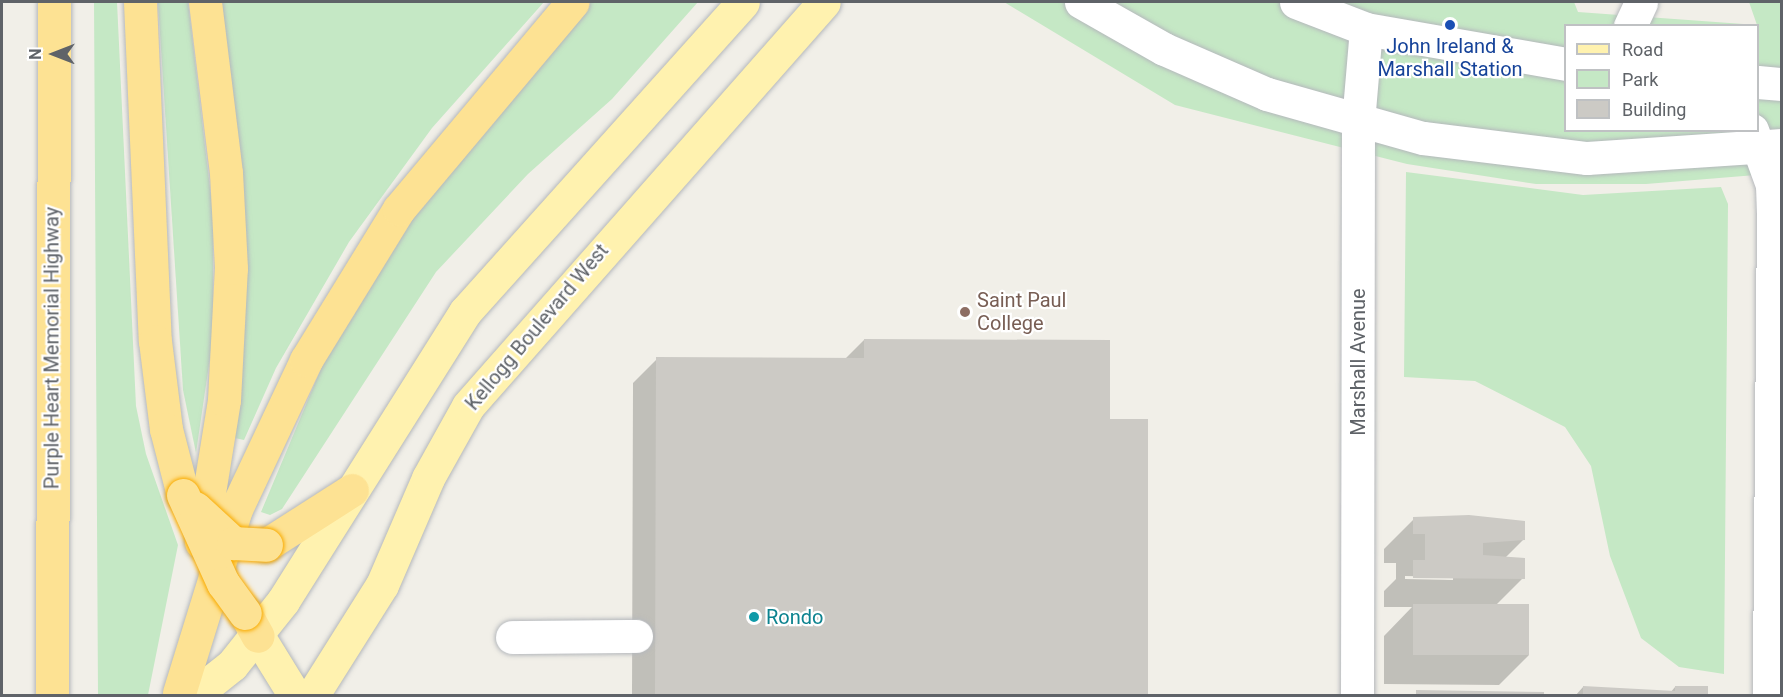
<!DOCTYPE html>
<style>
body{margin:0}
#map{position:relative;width:1783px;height:697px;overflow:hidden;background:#f1efe8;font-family:Roboto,sans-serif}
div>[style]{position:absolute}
.green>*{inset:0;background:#c5e8c5}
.shadow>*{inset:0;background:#0003}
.building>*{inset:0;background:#cccac5;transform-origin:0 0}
.roads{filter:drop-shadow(0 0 2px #b5b8bc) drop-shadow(0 0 2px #b5b8bc)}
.minor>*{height:33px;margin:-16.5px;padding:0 16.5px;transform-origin:16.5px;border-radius:16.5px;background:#fff}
.major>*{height:33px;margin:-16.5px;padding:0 16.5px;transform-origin:16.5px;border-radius:16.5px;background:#fff2af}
.highway>*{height:33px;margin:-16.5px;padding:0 16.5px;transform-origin:16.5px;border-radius:16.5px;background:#fde293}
.bridges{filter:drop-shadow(0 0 2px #f9ab00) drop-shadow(0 0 2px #f9ab00)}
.highway-bridge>*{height:33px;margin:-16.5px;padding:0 16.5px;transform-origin:16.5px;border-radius:16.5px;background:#fde293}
.dots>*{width:16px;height:16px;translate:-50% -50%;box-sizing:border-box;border:3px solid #fff;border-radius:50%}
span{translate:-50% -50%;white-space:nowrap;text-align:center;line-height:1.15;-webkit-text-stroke:4.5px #fff;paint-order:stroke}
.transit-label{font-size:20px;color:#164399}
.education-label{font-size:20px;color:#785e54}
.left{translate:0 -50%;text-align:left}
.street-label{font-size:20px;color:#5f6368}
.culture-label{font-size:20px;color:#0d838f}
.frame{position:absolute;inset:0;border:3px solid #5f6368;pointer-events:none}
.legend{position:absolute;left:1564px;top:24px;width:195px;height:108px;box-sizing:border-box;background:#fff;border:2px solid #bfc1c3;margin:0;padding:8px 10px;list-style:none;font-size:18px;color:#5f6368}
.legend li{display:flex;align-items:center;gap:12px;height:30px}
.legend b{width:30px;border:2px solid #bfc1c3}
.north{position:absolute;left:24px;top:24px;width:60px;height:60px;-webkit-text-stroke:4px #fff;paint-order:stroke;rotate:270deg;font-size:16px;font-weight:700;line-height:24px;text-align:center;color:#5f6368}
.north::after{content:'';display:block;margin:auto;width:21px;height:27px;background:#5f6368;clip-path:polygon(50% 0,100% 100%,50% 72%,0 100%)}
</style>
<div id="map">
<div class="green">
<i style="clip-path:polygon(94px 2px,117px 2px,136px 406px,146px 454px,178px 545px,148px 695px,98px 695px)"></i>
<i style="clip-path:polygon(158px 2px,188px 2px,213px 214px,213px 337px,196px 453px,183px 390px)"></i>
<i style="clip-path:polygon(214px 2px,544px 2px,432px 128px,349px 242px,276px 368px,244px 440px,230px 437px)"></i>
<i style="clip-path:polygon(588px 2px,698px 2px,612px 99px,528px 174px,436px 272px,282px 509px,270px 515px,261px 512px,328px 352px,406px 226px)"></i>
<i style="clip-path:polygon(evenodd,1004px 2px,1574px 2px,1578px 12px,1757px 25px,1749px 2px,1781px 2px,1781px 173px,1646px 184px,1536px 184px,1407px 164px,1175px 105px,1004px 2px,1566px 26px,1758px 26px,1758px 130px,1566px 130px,1566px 26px)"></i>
<i style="clip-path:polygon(1406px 172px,1583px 195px,1721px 187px,1728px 204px,1724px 674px,1679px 667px,1641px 638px,1610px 556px,1591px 466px,1565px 427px,1475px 381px,1404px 377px)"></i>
</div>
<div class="shadow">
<i style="clip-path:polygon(864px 340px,1108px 420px,1146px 696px,632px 696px,633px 383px,657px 359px,845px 359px)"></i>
<i style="clip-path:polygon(evenodd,1414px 519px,1523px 540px,1505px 558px,1523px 578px,1496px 605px,1529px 655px,1499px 685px,1384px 684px,1384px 636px,1412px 607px,1384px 607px,1384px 591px,1396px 579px,1396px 563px,1384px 563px,1384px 549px,1414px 519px,1405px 576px,1453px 577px,1453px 580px,1405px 579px,1405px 576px)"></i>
<i style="clip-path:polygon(1583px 687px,1670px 693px,1675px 687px,1706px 696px,1575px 696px)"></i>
</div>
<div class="building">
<i style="clip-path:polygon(864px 339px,1110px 340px,1110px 419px,1148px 419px,1148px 696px,655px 696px,656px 357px,864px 358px)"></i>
<i style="clip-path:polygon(1469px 515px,1525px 521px,1525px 540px,1483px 543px,1483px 555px,1525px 558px,1525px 579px,1413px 578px,1413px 560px,1425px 560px,1425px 534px,1413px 534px,1413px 517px)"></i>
<i style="left:1413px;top:604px;width:116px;height:51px"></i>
<i style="clip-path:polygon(1583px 686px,1675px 691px,1675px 686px,1708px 686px,1708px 696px,1583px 696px)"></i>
<i style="clip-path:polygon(1416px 690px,1544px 692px,1544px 696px,1416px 696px)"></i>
</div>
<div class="roads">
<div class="minor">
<i style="left:1081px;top:2px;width:95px;rotate:29.5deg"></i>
<i style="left:1164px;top:49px;width:112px;rotate:23.6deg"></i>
<i style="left:1267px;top:94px;width:162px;rotate:15.8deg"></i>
<i style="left:1423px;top:138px;width:165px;rotate:7deg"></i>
<i style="left:1587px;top:158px;width:195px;rotate:-3.8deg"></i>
<i style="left:1296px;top:2px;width:75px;rotate:21.1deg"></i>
<i style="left:1366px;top:29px;width:203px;rotate:9.9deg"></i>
<i style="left:1630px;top:26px;width:26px;rotate:-65deg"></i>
<i style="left:1758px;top:82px;width:24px;rotate:5deg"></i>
<i style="left:1752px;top:130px;width:59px;rotate:70deg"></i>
<i style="left:1772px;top:185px;width:27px;rotate:88deg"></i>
<i style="left:1773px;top:212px;width:484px;rotate:90.5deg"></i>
<i style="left:512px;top:637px;width:124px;rotate:-0.5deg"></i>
<i style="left:1357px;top:696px;width:574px;rotate:-89.9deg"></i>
<i style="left:1358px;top:122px;width:93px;rotate:-85.1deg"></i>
</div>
<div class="major">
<i style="left:258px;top:636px;width:70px;rotate:58.3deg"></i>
<i style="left:193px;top:696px;width:50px;rotate:-38.5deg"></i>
<i style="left:232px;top:665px;width:82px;rotate:-51.4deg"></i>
<i style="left:283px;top:601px;width:342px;rotate:-57.8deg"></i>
<i style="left:465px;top:312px;width:416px;rotate:-48.1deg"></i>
<i style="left:312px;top:696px;width:131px;rotate:-57.8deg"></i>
<i style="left:382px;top:585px;width:116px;rotate:-66.7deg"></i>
<i style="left:428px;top:478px;width:82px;rotate:-60.9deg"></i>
<i style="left:468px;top:406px;width:538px;rotate:-48.61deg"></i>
</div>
<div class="highway">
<i style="left:140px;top:2px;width:339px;rotate:87.5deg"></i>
<i style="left:155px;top:341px;width:89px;rotate:82.9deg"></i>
<i style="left:166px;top:429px;width:68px;rotate:75.6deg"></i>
<i style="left:201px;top:542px;width:144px;rotate:-80.8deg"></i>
<i style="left:224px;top:400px;width:132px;rotate:-87deg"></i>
<i style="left:231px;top:268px;width:95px;rotate:-93deg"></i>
<i style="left:226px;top:173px;width:172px;rotate:-97deg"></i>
<i style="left:266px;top:545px;width:102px;rotate:-32.6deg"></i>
<i style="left:245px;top:613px;width:26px;rotate:61deg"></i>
<i style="left:179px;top:693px;width:193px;rotate:-72.8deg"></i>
<i style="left:236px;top:509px;width:165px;rotate:-64.8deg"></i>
<i style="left:306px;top:360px;width:177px;rotate:-58.4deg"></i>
<i style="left:399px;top:209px;width:270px;rotate:-50deg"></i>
<i style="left:52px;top:696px;width:694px;rotate:-89.83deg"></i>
</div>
</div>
<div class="bridges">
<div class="highway-bridge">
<i style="left:183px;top:495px;width:97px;rotate:65.6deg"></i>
<i style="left:223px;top:583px;width:37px;rotate:54deg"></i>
<i style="left:195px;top:508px;width:52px;rotate:42.6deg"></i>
<i style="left:233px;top:543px;width:33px;rotate:3deg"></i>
</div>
</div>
<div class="dots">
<i style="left:1450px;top:25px;background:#1a4fb4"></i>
<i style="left:965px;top:312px;background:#8d6e63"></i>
<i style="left:754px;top:617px;background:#0f9aa8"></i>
</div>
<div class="transit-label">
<span style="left:1450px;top:58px">John Ireland &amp;<br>Marshall Station</span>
</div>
<div class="education-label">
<span class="left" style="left:977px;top:312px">Saint Paul<br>College</span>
</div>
<div class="street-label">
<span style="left:537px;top:327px;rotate:-50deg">Kellogg Boulevard West</span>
<span style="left:52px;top:348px;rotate:-90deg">Purple Heart Memorial Highway</span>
<span style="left:1358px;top:362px;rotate:-90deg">Marshall Avenue</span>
</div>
<div class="culture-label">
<span class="left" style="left:766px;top:617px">Rondo</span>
</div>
<div class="frame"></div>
<ul class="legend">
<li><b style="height:8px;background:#fff2af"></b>Road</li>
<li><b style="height:16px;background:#c5e8c5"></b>Park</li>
<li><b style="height:16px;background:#cccac5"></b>Building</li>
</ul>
<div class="north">N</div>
</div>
